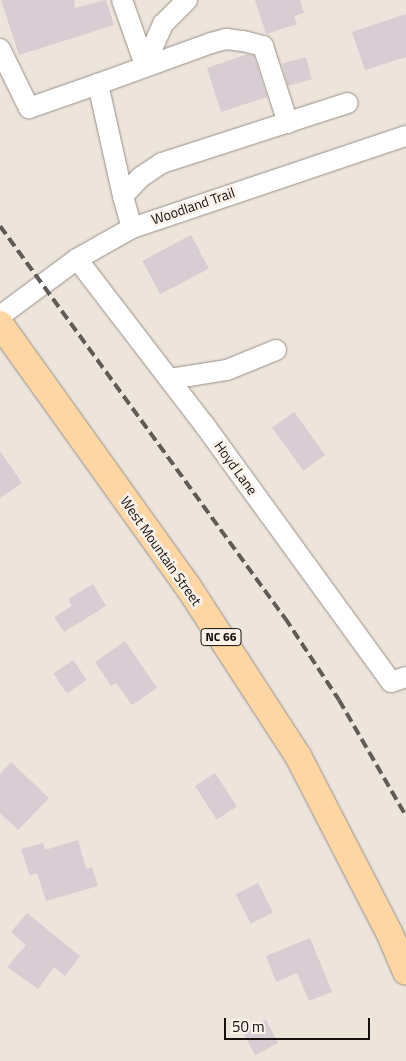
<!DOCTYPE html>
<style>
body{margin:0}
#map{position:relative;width:406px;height:1061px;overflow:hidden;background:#ede4db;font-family:"Titillium Web",sans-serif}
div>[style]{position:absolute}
.building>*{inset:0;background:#d8cdd3;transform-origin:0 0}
.roads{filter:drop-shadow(0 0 1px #989088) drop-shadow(0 0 1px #989088)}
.minor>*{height:20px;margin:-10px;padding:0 10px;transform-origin:10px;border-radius:10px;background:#fff}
.major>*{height:26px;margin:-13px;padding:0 13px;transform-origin:13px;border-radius:13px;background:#fed6a3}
.rail>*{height:4px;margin-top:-2px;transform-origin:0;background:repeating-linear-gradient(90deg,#605b56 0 10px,transparent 0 15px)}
span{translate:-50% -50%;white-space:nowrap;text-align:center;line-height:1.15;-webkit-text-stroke:5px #faf1e8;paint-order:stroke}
.shield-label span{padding:1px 4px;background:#faf1e8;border:1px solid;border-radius:4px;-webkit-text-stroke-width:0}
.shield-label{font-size:12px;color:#13100d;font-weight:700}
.street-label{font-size:14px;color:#13100d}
.scale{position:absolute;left:224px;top:1018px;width:146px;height:22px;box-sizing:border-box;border:2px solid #13100d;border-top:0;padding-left:6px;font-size:15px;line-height:18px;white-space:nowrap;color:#13100d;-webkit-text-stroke:4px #faf1e8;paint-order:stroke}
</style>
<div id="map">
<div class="building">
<i style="clip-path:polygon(1px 0,74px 0,75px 8px,106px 0,114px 25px,19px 55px)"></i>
<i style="clip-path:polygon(255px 0,300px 0,304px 13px,294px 16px,297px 24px,266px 34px)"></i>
<i style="clip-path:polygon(406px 14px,406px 57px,365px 70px,352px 32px)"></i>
<i style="clip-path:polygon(248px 54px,254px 56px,267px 97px,221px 112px,207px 68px)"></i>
<i style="left:306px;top:57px;width:23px;height:25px;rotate:75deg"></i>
<i style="left:191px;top:235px;width:38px;height:55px;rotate:62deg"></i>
<i style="left:294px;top:412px;width:53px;height:27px;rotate:54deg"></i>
<i style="clip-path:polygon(0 451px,22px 483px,0 498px)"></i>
<i style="clip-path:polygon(93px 584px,106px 606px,64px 632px,54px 617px,72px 606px,68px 599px)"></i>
<i style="clip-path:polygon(125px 641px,157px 688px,132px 705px,116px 683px,111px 686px,95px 662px)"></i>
<i style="left:73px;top:660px;width:24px;height:24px;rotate:55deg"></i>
<i style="clip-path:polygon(11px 762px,49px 798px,18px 830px,0 813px,0 774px)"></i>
<i style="left:215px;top:773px;width:40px;height:24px;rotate:57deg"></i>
<i style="clip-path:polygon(78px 840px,86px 869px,92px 867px,98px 886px,46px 901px,37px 873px,30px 876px,21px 849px,43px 843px,45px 850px)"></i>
<i style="left:258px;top:883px;width:33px;height:25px;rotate:63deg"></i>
<i style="clip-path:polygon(27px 913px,80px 956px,65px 976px,54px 967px,38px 989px,7px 967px,26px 945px,11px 932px)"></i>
<i style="clip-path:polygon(310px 938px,332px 992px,309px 1001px,297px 973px,276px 982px,266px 956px)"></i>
<i style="left:266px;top:1020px;width:26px;height:26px;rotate:62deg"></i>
</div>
<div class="roads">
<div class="minor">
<i style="left:122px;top:0;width:69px;rotate:70.5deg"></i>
<i style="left:0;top:49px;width:66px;rotate:63.8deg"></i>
<i style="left:29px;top:108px;width:73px;rotate:-19.2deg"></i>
<i style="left:145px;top:65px;width:45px;rotate:-66.3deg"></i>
<i style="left:163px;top:24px;width:34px;rotate:-45deg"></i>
<i style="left:123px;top:196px;width:115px;rotate:-102.6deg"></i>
<i style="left:98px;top:84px;width:120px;rotate:-19.9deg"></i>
<i style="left:211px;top:43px;width:16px;rotate:-15deg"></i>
<i style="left:226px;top:39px;width:17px;rotate:7deg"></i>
<i style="left:243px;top:41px;width:21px;rotate:14deg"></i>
<i style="left:263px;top:46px;width:81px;rotate:72deg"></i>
<i style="left:132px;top:228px;width:33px;rotate:-106deg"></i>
<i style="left:123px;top:196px;width:26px;rotate:-47deg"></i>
<i style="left:141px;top:177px;width:25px;rotate:-34deg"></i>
<i style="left:162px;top:163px;width:195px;rotate:-17.9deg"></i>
<i style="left:77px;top:259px;width:207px;rotate:52.5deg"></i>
<i style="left:203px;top:423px;width:320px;rotate:54deg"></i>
<i style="left:391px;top:682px;width:16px;rotate:-18deg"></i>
<i style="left:0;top:316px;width:96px;rotate:-36.5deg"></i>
<i style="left:77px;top:259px;width:63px;rotate:-29.4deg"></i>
<i style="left:132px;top:228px;width:289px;rotate:-18.6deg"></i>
<i style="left:170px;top:379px;width:58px;rotate:-9deg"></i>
<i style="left:227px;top:370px;width:53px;rotate:-22.2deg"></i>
</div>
<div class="major">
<i style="left:0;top:324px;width:321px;rotate:54.4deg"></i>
<i style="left:187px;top:585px;width:204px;rotate:57deg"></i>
<i style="left:298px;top:756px;width:198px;rotate:62.7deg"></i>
<i style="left:389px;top:932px;width:43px;rotate:67deg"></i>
</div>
</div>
<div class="rail">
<i style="left:0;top:226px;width:485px;rotate:54deg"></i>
<i style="left:285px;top:618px;width:98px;rotate:56.6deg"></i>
<i style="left:339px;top:700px;width:134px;rotate:60deg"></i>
</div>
<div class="shield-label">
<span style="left:221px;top:637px">NC 66</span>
</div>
<div class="street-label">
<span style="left:193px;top:206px;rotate:-19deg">Woodland Trail</span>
<span style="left:236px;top:468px;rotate:54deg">Hoyd Lane</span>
<span style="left:161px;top:551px;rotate:55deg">West Mountain Street</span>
</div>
<div class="scale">50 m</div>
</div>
